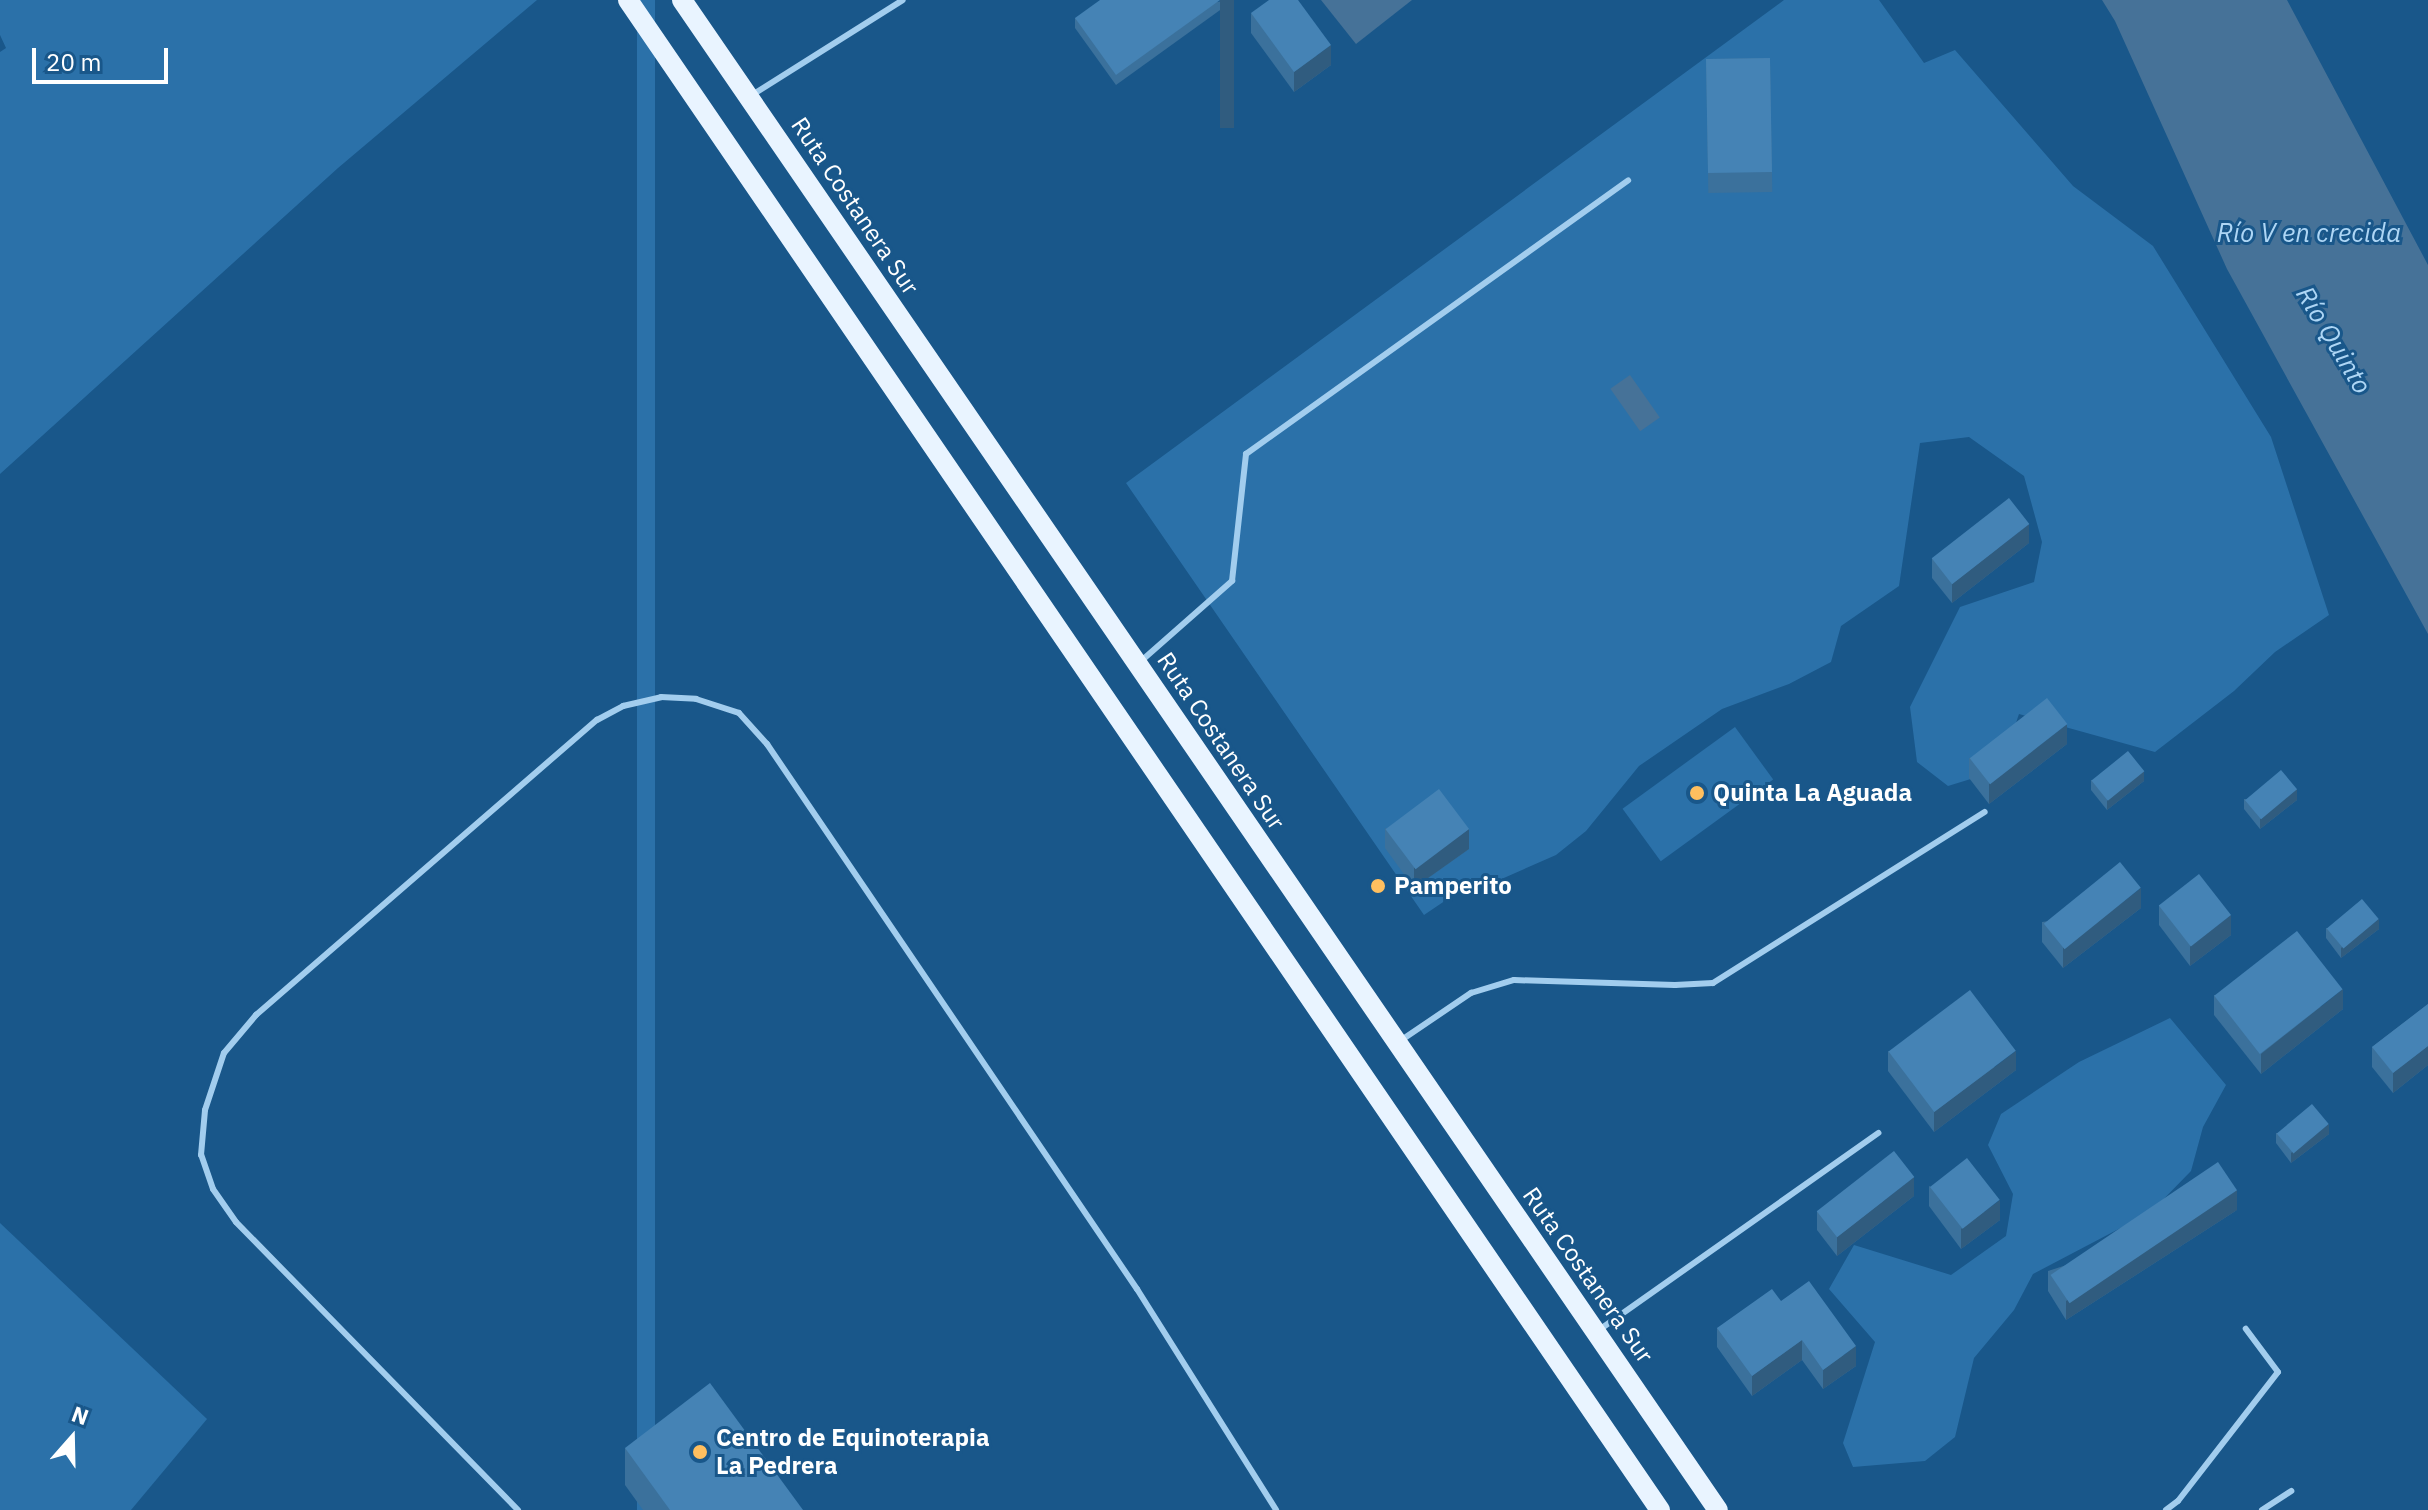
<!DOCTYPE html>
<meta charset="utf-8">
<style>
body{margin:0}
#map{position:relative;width:2428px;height:1510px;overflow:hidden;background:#19578a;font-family:"IBM Plex Sans",sans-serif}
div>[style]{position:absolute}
.green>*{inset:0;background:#2b71a9;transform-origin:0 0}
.water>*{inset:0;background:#467298;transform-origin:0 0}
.lane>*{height:6px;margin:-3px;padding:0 3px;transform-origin:3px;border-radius:3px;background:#a2cdee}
.primary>*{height:20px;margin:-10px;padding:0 10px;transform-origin:10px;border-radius:10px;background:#e9f4ff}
.wall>*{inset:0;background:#3b719c;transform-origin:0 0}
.shaded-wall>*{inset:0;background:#305c7f;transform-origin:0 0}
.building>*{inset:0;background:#4583b5;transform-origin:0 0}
.dots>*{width:22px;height:22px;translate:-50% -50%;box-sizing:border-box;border:4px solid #19578a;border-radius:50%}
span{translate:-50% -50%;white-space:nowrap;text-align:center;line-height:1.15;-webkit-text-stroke:6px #19578a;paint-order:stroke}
.street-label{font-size:24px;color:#fff}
.poi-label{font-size:24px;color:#fff;font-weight:700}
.left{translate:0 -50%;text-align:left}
.water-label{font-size:26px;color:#aed6f5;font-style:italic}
.north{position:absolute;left:32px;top:1398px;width:80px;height:80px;-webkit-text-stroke:6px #19578a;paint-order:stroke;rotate:20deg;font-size:22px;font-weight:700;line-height:32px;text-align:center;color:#fff}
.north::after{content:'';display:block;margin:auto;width:28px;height:36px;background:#fff;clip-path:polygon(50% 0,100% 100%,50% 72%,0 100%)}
.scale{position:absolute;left:32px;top:48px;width:136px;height:36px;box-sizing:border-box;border:4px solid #fff;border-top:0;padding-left:10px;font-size:24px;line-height:28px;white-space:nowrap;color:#fff;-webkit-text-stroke:6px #19578a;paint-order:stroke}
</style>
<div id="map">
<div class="green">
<i style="clip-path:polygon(0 0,537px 0,338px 168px,0 474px,0 52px,6px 48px,0 35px)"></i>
<i style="left:637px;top:0;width:18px;height:1831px"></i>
<i style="clip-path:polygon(1784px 0,1879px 0,1924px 63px,1955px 50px,2073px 186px,2153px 246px,2271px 437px,2329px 615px,2275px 652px,2234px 691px,2155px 752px,2019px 714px,2000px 770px,1948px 786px,1917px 762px,1910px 707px,1960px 607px,2034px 582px,2042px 542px,2024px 476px,1969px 437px,1920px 443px,1899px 586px,1841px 626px,1831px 662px,1789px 684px,1722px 709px,1639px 766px,1586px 831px,1556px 855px,1472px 892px,1458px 892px,1424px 915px,1126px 483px)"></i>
<i style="left:1735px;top:727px;width:65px;height:139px;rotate:54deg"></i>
<i style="clip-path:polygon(2170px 1018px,2226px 1085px,2203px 1127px,2191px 1171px,2151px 1212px,2033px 1274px,2014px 1310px,1974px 1358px,1955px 1437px,1925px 1461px,1853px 1467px,1843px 1443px,1875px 1342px,1829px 1289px,1854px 1245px,1951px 1275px,2006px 1236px,2013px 1194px,1988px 1145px,2001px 1114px,2079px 1062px)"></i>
<i style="clip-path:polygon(0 1223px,207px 1419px,131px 1510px,0 1510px)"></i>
</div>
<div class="water">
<i style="clip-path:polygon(1321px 0,1412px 0,1356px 44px)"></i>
<i style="clip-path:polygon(2102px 0,2287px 0,2428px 265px,2428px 634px,2227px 269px,2115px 21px)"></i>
<i style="left:1630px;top:375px;width:52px;height:24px;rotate:55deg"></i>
</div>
<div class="lane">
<i style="left:752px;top:95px;width:178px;rotate:-32.2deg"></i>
<i style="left:1140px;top:662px;width:123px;rotate:-41.4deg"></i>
<i style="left:1232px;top:581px;width:128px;rotate:-83.7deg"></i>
<i style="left:1246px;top:454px;width:470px;rotate:-35.6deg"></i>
<i style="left:1400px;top:1041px;width:86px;rotate:-34.1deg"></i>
<i style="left:1471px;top:993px;width:45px;rotate:-16.8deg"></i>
<i style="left:1514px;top:980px;width:161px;rotate:1.8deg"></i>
<i style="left:1675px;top:985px;width:38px;rotate:-3deg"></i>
<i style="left:1713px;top:983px;width:321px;rotate:-32.2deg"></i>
<i style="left:1599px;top:1330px;width:342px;rotate:-35.2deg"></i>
<i style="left:518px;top:1510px;width:403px;rotate:-134.4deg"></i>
<i style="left:236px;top:1222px;width:40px;rotate:-124.9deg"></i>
<i style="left:213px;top:1189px;width:36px;rotate:-109deg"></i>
<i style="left:201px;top:1155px;width:45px;rotate:-84.9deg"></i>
<i style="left:205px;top:1110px;width:60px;rotate:-71.6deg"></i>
<i style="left:224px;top:1053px;width:50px;rotate:-49.9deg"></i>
<i style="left:256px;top:1015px;width:451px;rotate:-40.9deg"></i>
<i style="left:597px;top:720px;width:30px;rotate:-28deg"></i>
<i style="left:623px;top:706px;width:39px;rotate:-13deg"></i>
<i style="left:661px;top:697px;width:35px;rotate:3deg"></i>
<i style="left:696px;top:699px;width:45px;rotate:18deg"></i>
<i style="left:739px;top:713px;width:42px;rotate:47.9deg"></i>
<i style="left:767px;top:744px;width:659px;rotate:55.83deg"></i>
<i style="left:1137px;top:1289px;width:261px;rotate:57.8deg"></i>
<i style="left:2166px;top:1510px;width:15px;rotate:-37deg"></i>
<i style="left:2178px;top:1501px;width:163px;rotate:-52.2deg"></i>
<i style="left:2278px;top:1372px;width:54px;rotate:-126.7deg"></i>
<i style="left:2262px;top:1510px;width:35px;rotate:-33deg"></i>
</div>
<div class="primary">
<i style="left:628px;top:0;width:1829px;rotate:55.65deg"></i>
<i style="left:682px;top:0;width:1831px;rotate:55.55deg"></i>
</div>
<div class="wall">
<i style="clip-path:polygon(1234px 0,1116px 85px,1075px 28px,1075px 18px)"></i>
<i style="clip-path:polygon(1251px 13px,1331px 65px,1294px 92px,1251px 33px)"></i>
<i style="left:1770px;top:58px;width:134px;height:64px;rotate:89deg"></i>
<i style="clip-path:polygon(2029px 543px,1952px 603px,1932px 578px,1932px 558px)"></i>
<i style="clip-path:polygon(2067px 744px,1989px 804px,1969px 778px,1969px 758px)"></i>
<i style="clip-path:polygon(2091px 780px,2144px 781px,2107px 810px,2091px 790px)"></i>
<i style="clip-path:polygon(2244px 799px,2297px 800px,2260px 829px,2244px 809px)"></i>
<i style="clip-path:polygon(1385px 828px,1469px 849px,1414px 888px,1385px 848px)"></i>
<i style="clip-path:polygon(2159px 905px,2231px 935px,2190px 966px,2159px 925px)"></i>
<i style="clip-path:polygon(2141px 908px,2063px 968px,2042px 942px,2042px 922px)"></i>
<i style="clip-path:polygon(2326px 928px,2379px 929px,2341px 958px,2326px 938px)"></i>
<i style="clip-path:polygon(2214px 995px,2343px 1009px,2261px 1074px,2214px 1015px)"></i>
<i style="clip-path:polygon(2428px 1004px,2428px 1065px,2393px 1093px,2372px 1067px,2372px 1047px)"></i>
<i style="clip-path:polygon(1888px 1051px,2016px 1070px,1934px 1132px,1888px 1071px)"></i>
<i style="clip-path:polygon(2276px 1133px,2329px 1134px,2291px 1163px,2276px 1143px)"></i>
<i style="clip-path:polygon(1929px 1186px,2000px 1220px,1961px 1249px,1929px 1206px)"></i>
<i style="clip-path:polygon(1914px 1196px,1837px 1256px,1817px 1230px,1817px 1211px)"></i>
<i style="clip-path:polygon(2237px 1210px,2066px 1320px,2048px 1291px,2048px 1271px)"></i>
<i style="clip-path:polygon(1781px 1301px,1856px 1366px,1823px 1389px,1802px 1360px,1752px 1396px,1717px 1347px,1717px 1328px)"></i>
<i style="clip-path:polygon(625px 1448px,803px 1510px,643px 1510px,625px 1485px)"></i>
</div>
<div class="shaded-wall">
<i style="left:1220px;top:0;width:14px;height:128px"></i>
<i style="clip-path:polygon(1331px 45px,1331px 65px,1294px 92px,1294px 72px)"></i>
<i style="clip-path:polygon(2029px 524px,2029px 543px,1952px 603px,1952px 584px)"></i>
<i style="clip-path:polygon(2067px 724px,2067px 744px,1989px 804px,1989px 784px)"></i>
<i style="clip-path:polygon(2144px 771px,2144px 781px,2107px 810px,2107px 800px)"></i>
<i style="clip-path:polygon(2297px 789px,2297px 800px,2260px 829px,2260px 819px)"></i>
<i style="clip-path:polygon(1469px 829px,1469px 849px,1414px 888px,1414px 868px)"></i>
<i style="clip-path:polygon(2141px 888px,2141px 908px,2063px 968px,2063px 948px)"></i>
<i style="clip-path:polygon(2231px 915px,2231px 935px,2190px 966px,2190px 946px)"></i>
<i style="clip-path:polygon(2379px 919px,2379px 929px,2341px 958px,2341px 948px)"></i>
<i style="clip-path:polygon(2343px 989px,2343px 1009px,2261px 1074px,2261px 1054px)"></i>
<i style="clip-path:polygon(2428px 1046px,2428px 1065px,2393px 1093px,2393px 1073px)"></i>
<i style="clip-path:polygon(2016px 1051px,2016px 1070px,1934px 1132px,1934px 1112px)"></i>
<i style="clip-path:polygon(2329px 1124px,2329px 1134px,2291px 1163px,2291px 1153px)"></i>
<i style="clip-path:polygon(1914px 1177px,1914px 1196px,1837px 1256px,1837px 1237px)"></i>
<i style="clip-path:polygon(2237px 1190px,2237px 1210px,2066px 1320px,2066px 1301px)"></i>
<i style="clip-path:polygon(2000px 1200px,2000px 1220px,1961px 1249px,1961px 1229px)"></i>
<i style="clip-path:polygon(1802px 1340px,1802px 1360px,1752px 1396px,1752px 1376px)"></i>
<i style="clip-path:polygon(1856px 1346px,1856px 1366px,1823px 1389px,1823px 1370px)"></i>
</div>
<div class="building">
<i style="clip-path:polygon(1100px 0,1220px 0,1116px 75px,1075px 18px)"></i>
<i style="clip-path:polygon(1269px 0,1298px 0,1331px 45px,1294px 72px,1251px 13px)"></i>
<i style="left:1770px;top:58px;width:114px;height:64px;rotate:89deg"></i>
<i style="left:2009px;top:498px;width:33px;height:98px;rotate:52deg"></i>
<i style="left:2047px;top:698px;width:33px;height:98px;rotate:52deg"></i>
<i style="left:2128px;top:751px;width:26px;height:47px;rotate:51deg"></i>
<i style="left:2281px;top:770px;width:25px;height:47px;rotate:50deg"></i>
<i style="left:1439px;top:789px;width:50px;height:67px;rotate:53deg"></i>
<i style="left:2120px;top:862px;width:33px;height:98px;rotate:51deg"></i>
<i style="left:2199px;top:874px;width:52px;height:51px;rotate:52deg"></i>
<i style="left:2362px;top:899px;width:26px;height:46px;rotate:50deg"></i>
<i style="left:2297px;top:931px;width:74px;height:105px;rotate:52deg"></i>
<i style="left:1970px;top:990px;width:76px;height:102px;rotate:53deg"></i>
<i style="clip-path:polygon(2428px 1004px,2428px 1046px,2393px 1073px,2372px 1047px)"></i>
<i style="left:2312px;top:1104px;width:26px;height:46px;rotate:50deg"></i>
<i style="left:1894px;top:1151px;width:33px;height:98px;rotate:52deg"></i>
<i style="left:1967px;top:1158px;width:53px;height:47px;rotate:52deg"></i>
<i style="left:2218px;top:1162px;width:34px;height:202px;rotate:56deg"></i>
<i style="clip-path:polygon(1809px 1281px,1856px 1346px,1823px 1370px,1802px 1340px,1752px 1376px,1717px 1328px,1772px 1289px,1781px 1301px)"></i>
<i style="clip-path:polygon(710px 1383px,803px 1510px,670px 1510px,625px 1448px)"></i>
</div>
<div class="dots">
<i style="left:1697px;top:793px;background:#ffbf5f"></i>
<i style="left:1378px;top:886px;background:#ffbf5f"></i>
<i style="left:700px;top:1452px;background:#ffbf5f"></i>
</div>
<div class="street-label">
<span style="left:855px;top:206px;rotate:56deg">Ruta Costanera Sur</span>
<span style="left:1221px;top:741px;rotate:56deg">Ruta Costanera Sur</span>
<span style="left:1588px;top:1275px;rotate:55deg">Ruta Costanera Sur</span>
</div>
<div class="poi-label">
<span class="left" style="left:1713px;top:793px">Quinta La Aguada</span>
<span class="left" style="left:1394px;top:886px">Pamperito</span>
<span class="left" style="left:716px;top:1452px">Centro de Equinoterapia<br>La Pedrera</span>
</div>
<div class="water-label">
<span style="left:2309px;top:233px">Río V en crecida</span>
<span style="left:2334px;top:340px;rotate:59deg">Río Quinto</span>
</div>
<div class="north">N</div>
<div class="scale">20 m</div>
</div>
